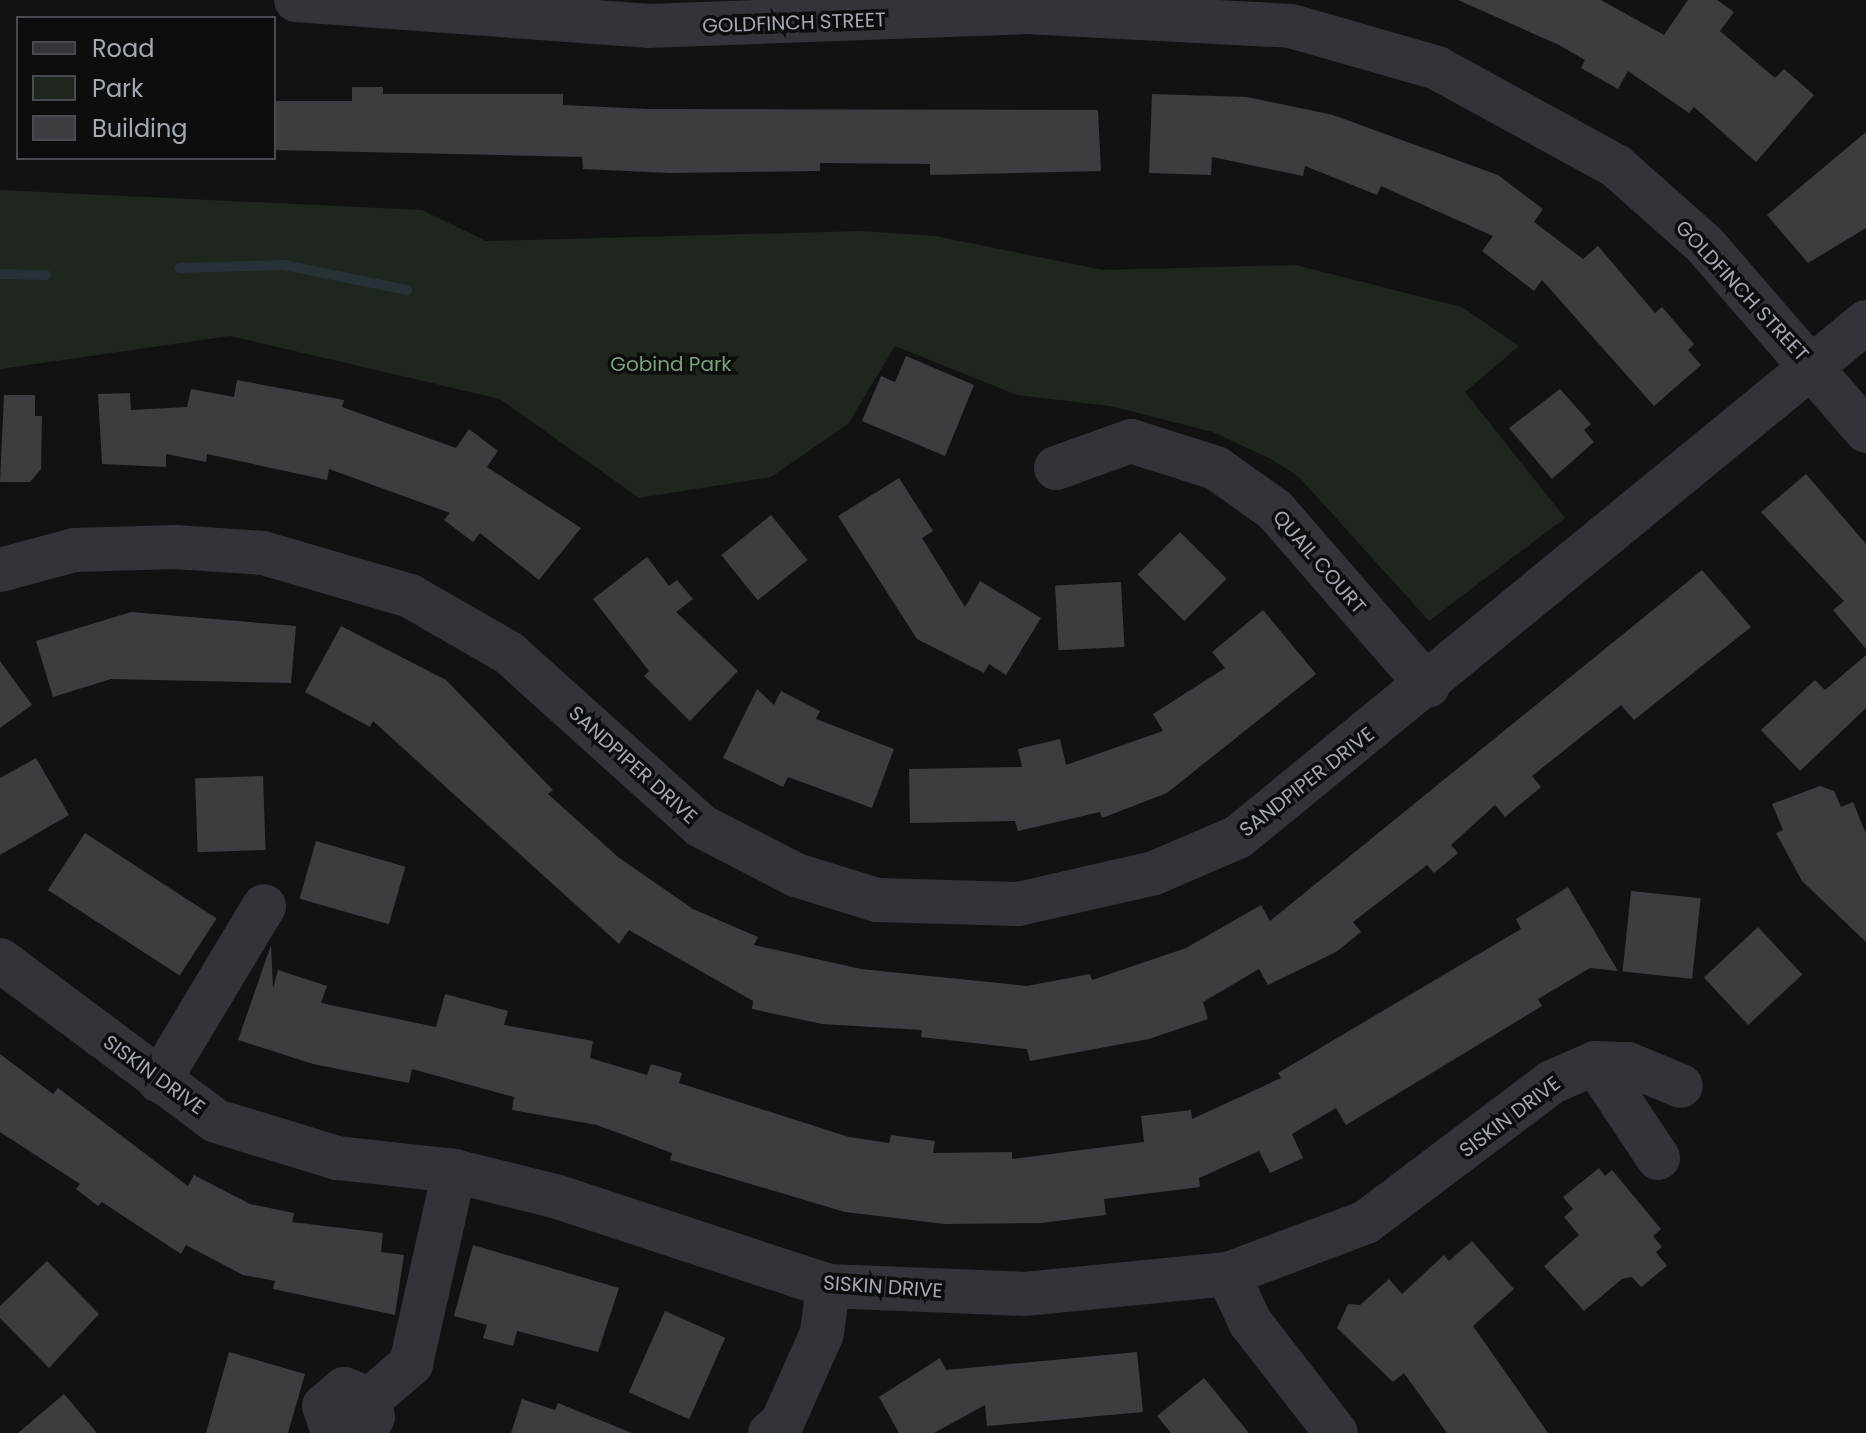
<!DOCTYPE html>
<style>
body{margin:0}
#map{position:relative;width:1866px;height:1433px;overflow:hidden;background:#121213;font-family:Poppins,sans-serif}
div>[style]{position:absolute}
.green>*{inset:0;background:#1e261e}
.stream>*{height:10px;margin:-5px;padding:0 5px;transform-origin:5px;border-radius:5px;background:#273138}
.building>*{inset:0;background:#3c3d41;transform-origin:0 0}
.minor>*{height:44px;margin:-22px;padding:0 22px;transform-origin:22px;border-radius:22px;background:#323439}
span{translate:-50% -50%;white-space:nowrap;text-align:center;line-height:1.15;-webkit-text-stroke:7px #0d0d0e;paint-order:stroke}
.street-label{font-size:20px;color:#a2a8b5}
.park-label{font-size:20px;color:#78a279}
.legend{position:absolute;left:16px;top:16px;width:260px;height:144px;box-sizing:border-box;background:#0d0d0e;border:2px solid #494b51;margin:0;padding:10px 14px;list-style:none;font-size:24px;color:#a2a8b5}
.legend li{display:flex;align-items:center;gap:16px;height:40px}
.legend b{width:40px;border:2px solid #494b51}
</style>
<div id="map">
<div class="green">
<i style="clip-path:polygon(0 190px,422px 210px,486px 241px,862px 231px,935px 236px,1103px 270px,1295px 265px,1462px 307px,1519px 346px,1465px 392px,1565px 518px,1429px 621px,1299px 477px,1271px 459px,1213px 432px,1110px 406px,1017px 395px,895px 346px,848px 424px,771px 477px,639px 498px,500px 399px,230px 336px,0 369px)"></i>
</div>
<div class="stream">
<i style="left:180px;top:268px;width:104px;rotate:-1.7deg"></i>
<i style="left:284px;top:265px;width:126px;rotate:11.5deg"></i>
<i style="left:0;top:274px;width:46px;rotate:1.2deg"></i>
</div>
<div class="building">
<i style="clip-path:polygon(1458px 0,1601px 0,1664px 35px,1688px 0,1717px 0,1734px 12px,1720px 31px,1775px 78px,1784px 69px,1814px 95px,1756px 162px,1694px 107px,1689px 113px,1628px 71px,1618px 89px,1581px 68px,1585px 60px,1559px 45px)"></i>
<i style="clip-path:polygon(352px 87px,383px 87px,383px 94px,563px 94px,563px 105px,647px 109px,1098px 110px,1101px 171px,930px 175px,930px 164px,820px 163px,820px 171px,670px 173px,583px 169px,582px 157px,274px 150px,274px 101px,352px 101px)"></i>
<i style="clip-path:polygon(1152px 94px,1247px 97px,1333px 115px,1498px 175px,1543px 209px,1534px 222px,1583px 259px,1598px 246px,1655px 313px,1662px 307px,1694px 344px,1688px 350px,1701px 365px,1654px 406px,1542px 280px,1534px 291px,1482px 251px,1493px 236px,1381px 186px,1377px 195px,1305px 166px,1303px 176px,1212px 157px,1211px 175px,1149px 173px)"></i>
<i style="clip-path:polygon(1866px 132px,1866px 228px,1808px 263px,1767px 215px)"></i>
<i style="clip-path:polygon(906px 356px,974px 385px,945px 456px,862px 421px,881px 376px,895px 382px)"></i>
<i style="clip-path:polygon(237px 380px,344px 400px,342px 407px,456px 448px,469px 429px,498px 451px,487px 467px,581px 528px,539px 580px,480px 533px,473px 542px,444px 520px,450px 513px,329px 469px,327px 480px,207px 454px,206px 462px,166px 454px,166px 467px,102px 464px,98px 394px,130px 393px,131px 410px,187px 407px,191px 389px,234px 397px)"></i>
<i style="clip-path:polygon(1560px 389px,1591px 424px,1584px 430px,1594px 442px,1552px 479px,1509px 428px)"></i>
<i style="clip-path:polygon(4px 395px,35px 395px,35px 416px,42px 416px,41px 469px,30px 482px,0 482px)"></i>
<i style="clip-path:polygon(1806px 474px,1866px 544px,1866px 649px,1833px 610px,1844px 601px,1761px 512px)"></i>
<i style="clip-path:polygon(899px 478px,933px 531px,922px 538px,965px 607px,980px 581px,1041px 618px,1006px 675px,989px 664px,984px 673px,917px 639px,838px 516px)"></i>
<i style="left:771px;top:515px;width:58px;height:64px;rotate:51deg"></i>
<i style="left:1180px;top:532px;width:66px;height:60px;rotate:45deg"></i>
<i style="clip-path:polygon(647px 557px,669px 586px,677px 580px,693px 599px,676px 612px,738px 671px,690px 721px,644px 676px,649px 671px,593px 599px)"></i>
<i style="clip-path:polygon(1702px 570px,1751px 627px,1634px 720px,1621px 705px,1532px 776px,1541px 787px,1505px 817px,1495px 805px,1451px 845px,1458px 853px,1434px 873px,1427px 865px,1353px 922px,1361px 932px,1336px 952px,1268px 985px,1259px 969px,1203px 1002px,1208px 1019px,1149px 1039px,1030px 1061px,1027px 1049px,921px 1037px,922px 1030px,822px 1024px,752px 1009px,753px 1001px,629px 930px,619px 944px,373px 721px,370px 727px,305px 692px,341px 626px,446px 680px,553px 790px,548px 794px,618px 857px,693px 909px,758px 937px,754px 945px,861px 969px,1027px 986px,1090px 974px,1092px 980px,1186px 948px,1261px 905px,1270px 921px)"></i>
<i style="left:1121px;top:582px;width:65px;height:66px;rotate:87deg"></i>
<i style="clip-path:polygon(1263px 610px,1316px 674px,1167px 793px,1102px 818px,1100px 812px,1018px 831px,1015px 821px,910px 823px,909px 769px,1022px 767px,1018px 749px,1060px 739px,1066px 765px,1163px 731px,1153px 714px,1225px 668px,1212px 652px)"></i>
<i style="clip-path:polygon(131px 612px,296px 626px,291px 683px,111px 679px,53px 697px,36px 641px)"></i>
<i style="clip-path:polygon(1866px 655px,1866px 708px,1800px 771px,1761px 730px,1815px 680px,1825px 690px)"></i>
<i style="clip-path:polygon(0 661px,32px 705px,0 728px)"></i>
<i style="clip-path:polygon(757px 689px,774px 705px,781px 691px,820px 711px,816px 719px,894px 749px,872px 808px,788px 777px,783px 787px,723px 758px)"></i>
<i style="clip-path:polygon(36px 758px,69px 815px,0 855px,0 778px)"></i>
<i style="left:263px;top:776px;width:74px;height:68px;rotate:88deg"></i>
<i style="clip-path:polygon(1820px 786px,1834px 791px,1841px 807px,1853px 802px,1866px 834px,1866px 942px,1802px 881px,1776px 833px,1783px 830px,1772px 804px)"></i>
<i style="left:85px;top:833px;width:157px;height:68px;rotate:33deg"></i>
<i style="left:316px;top:841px;width:93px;height:60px;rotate:16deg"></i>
<i style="clip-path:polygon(1568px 887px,1618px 971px,1590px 968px,1538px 999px,1542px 1006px,1346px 1125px,1336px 1108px,1292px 1134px,1303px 1158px,1270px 1173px,1259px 1151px,1199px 1178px,1200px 1187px,1104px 1199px,1106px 1215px,1041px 1223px,945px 1224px,845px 1212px,670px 1160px,672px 1153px,597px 1125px,512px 1110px,514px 1097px,412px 1069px,409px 1083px,313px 1064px,238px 1040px,271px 945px,273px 988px,278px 970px,327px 986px,321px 1003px,436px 1027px,445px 994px,508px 1011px,504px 1025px,593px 1041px,590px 1058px,647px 1075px,651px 1064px,682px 1073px,679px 1083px,849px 1137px,889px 1143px,891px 1135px,935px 1141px,933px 1153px,1012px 1152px,1012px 1159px,1144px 1142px,1141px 1116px,1191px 1110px,1192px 1119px,1281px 1078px,1278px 1073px,1521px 929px,1516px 919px)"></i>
<i style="left:1631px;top:891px;width:70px;height:81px;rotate:6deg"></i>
<i style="left:1758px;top:927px;width:65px;height:74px;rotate:47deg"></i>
<i style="clip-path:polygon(0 1054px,53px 1094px,58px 1088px,188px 1186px,194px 1175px,250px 1204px,294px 1213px,292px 1222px,383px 1233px,381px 1252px,404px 1255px,395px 1315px,273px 1289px,275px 1281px,243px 1275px,186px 1245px,181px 1254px,102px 1202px,98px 1206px,76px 1189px,80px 1184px,0 1132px)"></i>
<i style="clip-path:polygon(1599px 1168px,1605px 1176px,1612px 1170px,1661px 1229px,1653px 1236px,1662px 1247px,1656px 1252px,1667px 1266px,1641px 1287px,1632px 1277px,1622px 1279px,1584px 1311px,1544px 1266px,1579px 1235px,1564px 1217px,1573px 1209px,1563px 1197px)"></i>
<i style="clip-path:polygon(1472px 1241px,1514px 1289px,1473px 1326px,1548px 1433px,1447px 1433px,1404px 1373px,1393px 1382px,1337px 1328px,1348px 1304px,1360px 1305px,1389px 1279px,1402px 1294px,1444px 1255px,1449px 1261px)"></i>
<i style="clip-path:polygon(473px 1245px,619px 1288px,598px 1352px,517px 1331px,513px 1346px,483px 1338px,487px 1325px,454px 1316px)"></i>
<i style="clip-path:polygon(47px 1261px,99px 1314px,49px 1368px,0 1318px,0 1306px)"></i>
<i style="left:665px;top:1311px;width:66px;height:89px;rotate:24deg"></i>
<i style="clip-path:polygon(229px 1352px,305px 1374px,288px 1433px,206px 1433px)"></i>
<i style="clip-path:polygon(1137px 1352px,1143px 1412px,987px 1426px,985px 1405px,934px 1433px,899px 1433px,879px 1397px,940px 1358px,946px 1370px)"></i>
<i style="clip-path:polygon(1204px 1378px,1249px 1433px,1171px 1433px,1157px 1416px)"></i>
<i style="clip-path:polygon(64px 1394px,97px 1433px,18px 1433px)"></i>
<i style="clip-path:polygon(522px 1399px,555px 1410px,558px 1403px,632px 1433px,511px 1433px)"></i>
</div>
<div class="minor">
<i style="left:296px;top:0;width:352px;rotate:4.2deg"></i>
<i style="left:647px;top:26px;width:379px;rotate:-2.1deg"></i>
<i style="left:1026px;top:12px;width:265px;rotate:3deg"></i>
<i style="left:1291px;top:26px;width:152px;rotate:16deg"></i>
<i style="left:1437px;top:68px;width:204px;rotate:28.7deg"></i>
<i style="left:1616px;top:166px;width:119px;rotate:41.6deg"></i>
<i style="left:1705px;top:245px;width:246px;rotate:49.1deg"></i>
<i style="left:1056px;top:468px;width:80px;rotate:-19.8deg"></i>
<i style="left:1131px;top:441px;width:89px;rotate:17.6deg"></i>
<i style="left:1216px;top:468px;width:72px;rotate:35.4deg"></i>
<i style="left:1275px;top:510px;width:233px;rotate:49deg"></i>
<i style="left:0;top:570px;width:77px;rotate:-15.1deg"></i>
<i style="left:74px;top:550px;width:101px;rotate:-1.7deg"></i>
<i style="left:175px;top:547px;width:88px;rotate:3.9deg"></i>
<i style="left:263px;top:553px;width:153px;rotate:16.3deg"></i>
<i style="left:410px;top:596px;width:114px;rotate:29.9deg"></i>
<i style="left:509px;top:653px;width:258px;rotate:42deg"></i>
<i style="left:701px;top:826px;width:107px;rotate:27.3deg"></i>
<i style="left:796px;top:875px;width:85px;rotate:17.2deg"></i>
<i style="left:877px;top:900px;width:141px;rotate:1.6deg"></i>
<i style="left:1018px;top:904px;width:139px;rotate:-12.8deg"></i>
<i style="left:1154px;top:873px;width:91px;rotate:-23.2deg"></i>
<i style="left:1238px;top:837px;width:812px;rotate:-39.35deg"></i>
<i style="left:0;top:960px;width:269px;rotate:36.7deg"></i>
<i style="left:216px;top:1121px;width:127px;rotate:17deg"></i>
<i style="left:337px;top:1158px;width:118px;rotate:6.3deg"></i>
<i style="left:454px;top:1171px;width:107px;rotate:14deg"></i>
<i style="left:558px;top:1197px;width:284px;rotate:18.2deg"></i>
<i style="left:828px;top:1286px;width:196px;rotate:2.3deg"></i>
<i style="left:1024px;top:1294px;width:205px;rotate:-5.6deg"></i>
<i style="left:1228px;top:1274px;width:147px;rotate:-20.6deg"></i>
<i style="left:1366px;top:1222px;width:233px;rotate:-37deg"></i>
<i style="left:1552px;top:1082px;width:47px;rotate:-23.8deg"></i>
<i style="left:1595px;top:1063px;width:33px;rotate:2deg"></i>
<i style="left:1628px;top:1064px;width:57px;rotate:22.5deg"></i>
<i style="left:1595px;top:1063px;width:114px;rotate:56.4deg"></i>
<i style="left:159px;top:1081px;width:204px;rotate:-59deg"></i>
<i style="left:1228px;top:1274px;width:53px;rotate:65.4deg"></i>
<i style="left:1250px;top:1322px;width:140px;rotate:52.2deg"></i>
<i style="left:370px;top:1399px;width:54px;rotate:-40.5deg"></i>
<i style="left:411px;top:1364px;width:198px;rotate:-77.4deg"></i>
<i style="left:333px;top:1433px;width:28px;rotate:-108deg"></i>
<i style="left:324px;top:1406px;width:26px;rotate:-40deg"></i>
<i style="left:344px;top:1389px;width:28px;rotate:21deg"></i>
<i style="left:370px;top:1399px;width:18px;rotate:81deg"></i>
<i style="left:373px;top:1417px;width:18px;rotate:119deg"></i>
<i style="left:770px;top:1433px;width:16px;rotate:-40deg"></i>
<i style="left:782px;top:1423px;width:98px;rotate:-66deg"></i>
<i style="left:822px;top:1333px;width:47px;rotate:-82.7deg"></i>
</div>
<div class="street-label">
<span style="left:794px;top:23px;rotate:-2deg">GOLDFINCH STREET</span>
<span style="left:1742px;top:291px;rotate:47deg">GOLDFINCH STREET</span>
<span style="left:1319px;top:562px;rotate:49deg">QUAIL COURT</span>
<span style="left:633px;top:765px;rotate:42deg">SANDPIPER DRIVE</span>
<span style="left:1307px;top:782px;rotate:-38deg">SANDPIPER DRIVE</span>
<span style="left:154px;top:1075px;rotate:36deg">SISKIN DRIVE</span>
<span style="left:1510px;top:1117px;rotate:-37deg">SISKIN DRIVE</span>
<span style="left:883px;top:1287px;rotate:4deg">SISKIN DRIVE</span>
</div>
<div class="park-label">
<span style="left:671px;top:364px">Gobind Park</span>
</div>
<ul class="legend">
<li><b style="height:10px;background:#323439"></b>Road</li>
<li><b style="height:22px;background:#1e261e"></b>Park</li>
<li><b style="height:22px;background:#3c3d41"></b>Building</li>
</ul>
</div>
